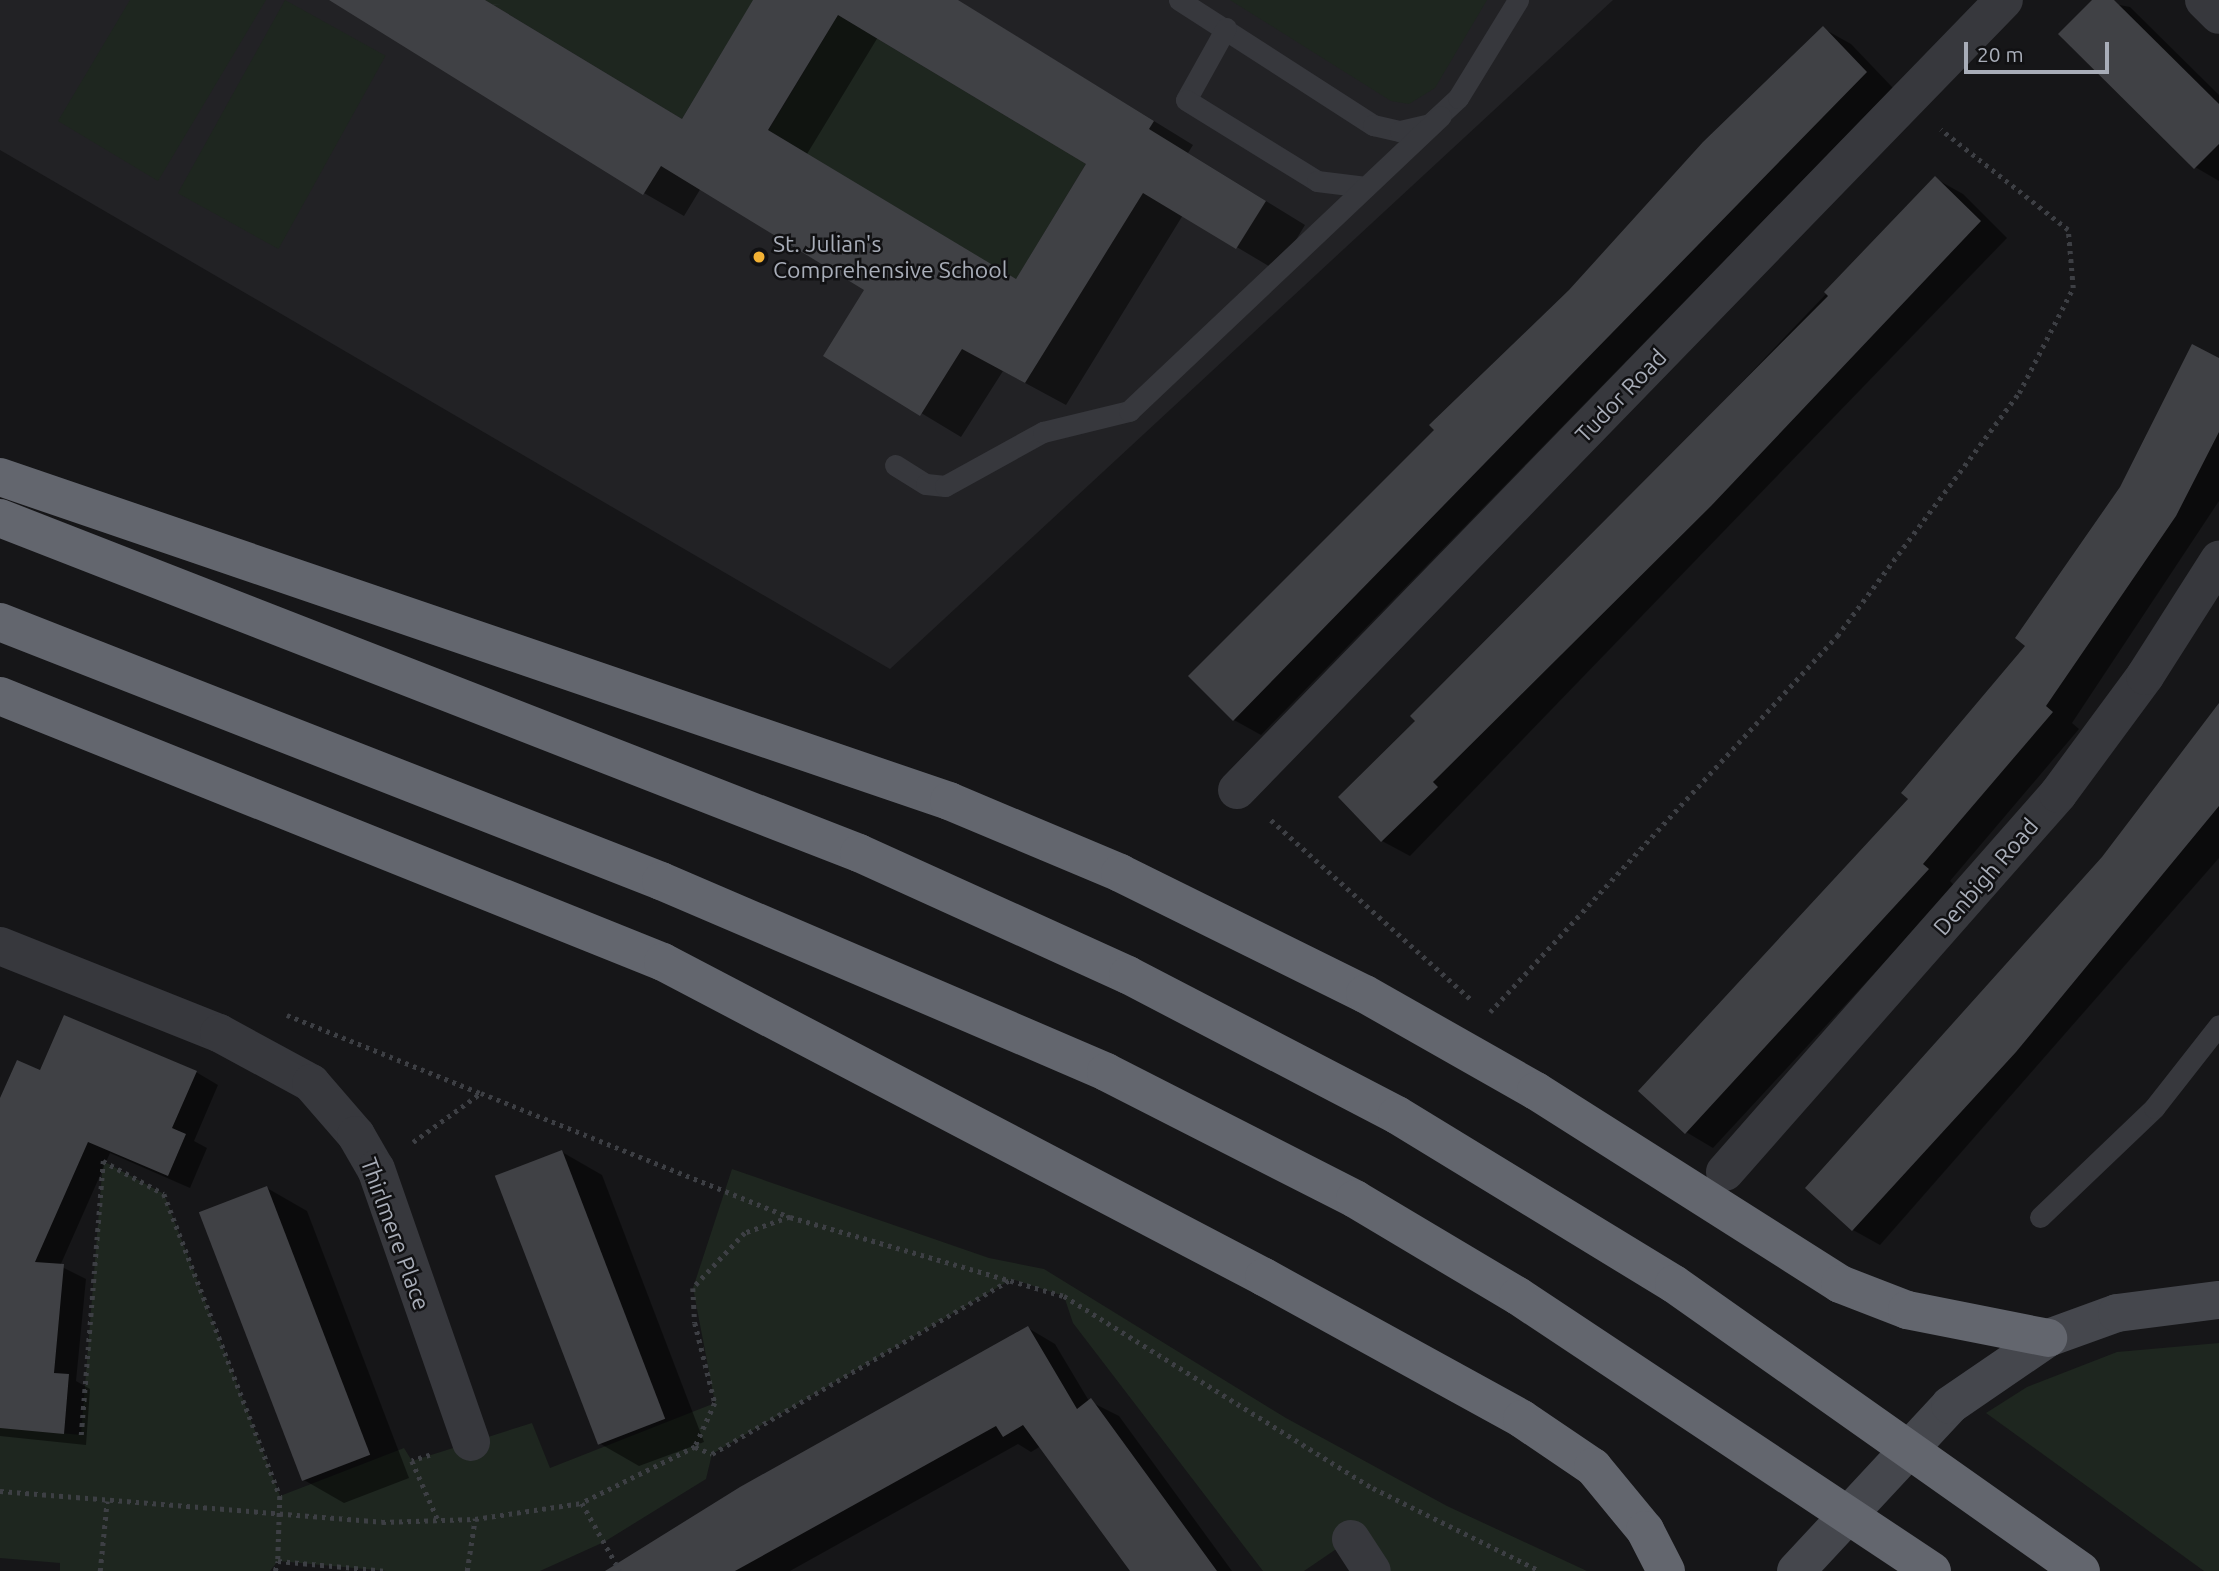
<!DOCTYPE html>
<style>
body{margin:0}
#map{position:relative;width:2219px;height:1571px;overflow:hidden;background:#161618;font-family:Ubuntu,sans-serif}
div>[style]{position:absolute}
.built>*{inset:0;background:#222225}
.green>*{inset:0;background:#1e261f;transform-origin:0 0}
.shadow>*{inset:0;background:#0007}
.building>*{inset:0;background:#404145;transform-origin:0 0}
.path>*{height:4.5px;margin-top:-2.25px;transform-origin:0;background:repeating-linear-gradient(90deg,#3d3f44 0 3.5px,transparent 0 8.5px)}
.lane>*{height:21px;margin:-10.5px;padding:0 10.5px;transform-origin:10.5px;border-radius:10.5px;background:#37383d}
.street>*{height:38px;margin:-19px;padding:0 19px;transform-origin:19px;border-radius:19px;background:#37383d}
.secondary>*{height:38px;margin:-19px;padding:0 19px;transform-origin:19px;border-radius:19px;background:#45474d}
.highway>*{height:38px;margin:-19px;padding:0 19px;transform-origin:19px;border-radius:19px;background:#63666e}
.dots>*{width:19px;height:19px;translate:-50% -50%;box-sizing:border-box;border:4px solid #111113;border-radius:50%}
span{translate:-50% -50%;white-space:nowrap;text-align:center;line-height:1.15;-webkit-text-stroke:5px #111113;paint-order:stroke}
.poi-label{font-size:23px;color:#a8adb8}
.left{translate:0 -50%;text-align:left}
.street-label{font-size:23px;color:#a8adb8}
.scale{position:absolute;left:1964px;top:42px;width:145px;height:32px;box-sizing:border-box;border:4px solid #a8adb8;border-top:0;padding-left:9px;font-size:21px;line-height:24px;white-space:nowrap;color:#a8adb8;-webkit-text-stroke:5px #111113;paint-order:stroke}
</style>
<div id="map">
<div class="built">
<i style="clip-path:polygon(0 0,1613px 0,890px 669px,0 150px)"></i>
</div>
<div class="green">
<i style="clip-path:polygon(130px 0,266px 0,158px 181px,58px 121px)"></i>
<i style="left:285px;top:0;width:115px;height:221px;rotate:29deg"></i>
<i style="clip-path:polygon(485px 0,754px 0,682px 119px)"></i>
<i style="clip-path:polygon(1230px 0,1487px 0,1435px 88px,1409px 104px,1391px 101px)"></i>
<i style="left:838px;top:15px;width:289px;height:135px;rotate:31deg"></i>
<i style="clip-path:polygon(103px 1161px,164px 1194px,280px 1496px,404px 1448px,412px 1461px,532px 1423px,550px 1468px,715px 1403px,693px 1288px,732px 1169px,989px 1258px,1044px 1269px,1286px 1418px,1447px 1506px,1587px 1571px,1372px 1571px,1351px 1539px,1304px 1571px,1263px 1571px,1073px 1323px,1064px 1296px,1012px 1279px,712px 1454px,706px 1479px,604px 1542px,540px 1571px,387px 1571px,278px 1561px,270px 1571px,60px 1571px,60px 1563px,0 1558px,0 1427px,81px 1435px)"></i>
<i style="clip-path:polygon(2219px 1343px,2219px 1571px,2204px 1571px,1986px 1413px,2027px 1387px,2117px 1352px)"></i>
</div>
<div class="shadow">
<i style="clip-path:polygon(evenodd,373px 0,483px 0,683px 120px,756px 0,957px 0,1193px 145px,1188px 153px,1305px 225px,1277px 271px,1183px 215px,1066px 405px,1003px 371px,961px 437px,825px 355px,866px 289px,701px 188px,684px 216px,644px 193px,362px 18px,373px 0,878px 37px,1088px 164px,1017px 281px,807px 154px,878px 37px)"></i>
<i style="clip-path:polygon(2094px 0,2130px 7px,2219px 95px,2219px 181px,2195px 167px)"></i>
<i style="clip-path:polygon(1824px 29px,1851px 44px,1893px 88px,1261px 735px,1234px 720px,1436px 430px)"></i>
<i style="clip-path:polygon(1936px 179px,1963px 194px,2007px 238px,1410px 856px,1382px 841px,1418px 721px)"></i>
<i style="clip-path:polygon(2219px 360px,2219px 501px,2072px 723px,2079px 729px,1950px 881px,1955px 886px,1713px 1148px,1686px 1132px,1910px 799px,2028px 645px,2121px 488px)"></i>
<i style="clip-path:polygon(2219px 704px,2219px 858px,1880px 1245px,1853px 1230px,2103px 858px)"></i>
<i style="clip-path:polygon(196px 1072px,218px 1085px,194px 1141px,207px 1148px,190px 1188px,110px 1153px,60px 1266px,86px 1279px,76px 1381px,90px 1389px,86px 1445px,0 1436px,0 1102px,40px 1073px)"></i>
<i style="clip-path:polygon(562px 1152px,602px 1175px,704px 1442px,639px 1466px,599px 1443px)"></i>
<i style="clip-path:polygon(267px 1188px,307px 1211px,409px 1478px,344px 1503px,304px 1480px)"></i>
<i style="clip-path:polygon(1028px 1328px,1055px 1344px,1089px 1401px,1119px 1416px,1232px 1571px,1132px 1571px,1041px 1446px,1031px 1452px,1018px 1444px,790px 1571px,607px 1571px)"></i>
</div>
<div class="building">
<i style="clip-path:polygon(evenodd,329px 0,485px 0,682px 119px,753px 0,958px 0,1154px 121px,1149px 129px,1266px 201px,1236px 249px,1143px 193px,1025px 383px,962px 349px,920px 416px,823px 356px,864px 290px,661px 166px,643px 195px,329px 0,838px 15px,1086px 164px,1016px 279px,768px 130px,838px 15px)"></i>
<i style="clip-path:polygon(2092px 0,2114px 0,2219px 104px,2219px 144px,2194px 169px,2058px 34px)"></i>
<i style="clip-path:polygon(1823px 26px,1867px 72px,1233px 721px,1188px 676px,1434px 430px,1429px 425px,1569px 290px,1703px 142px)"></i>
<i style="clip-path:polygon(1935px 176px,1981px 221px,1711px 506px,1433px 782px,1438px 787px,1381px 842px,1338px 797px,1415px 721px,1410px 716px,1828px 296px,1824px 292px)"></i>
<i style="clip-path:polygon(2192px 344px,2219px 358px,2219px 432px,2176px 516px,2046px 706px,2053px 712px,1923px 864px,1929px 869px,1685px 1134px,1638px 1091px,1908px 799px,1901px 793px,2025px 646px,2015px 638px,2120px 487px)"></i>
<i style="clip-path:polygon(2219px 703px,2219px 806px,2016px 1052px,1852px 1231px,1805px 1188px,2102px 857px)"></i>
<i style="clip-path:polygon(64px 1015px,197px 1071px,172px 1128px,186px 1134px,168px 1176px,88px 1142px,35px 1262px,64px 1264px,54px 1373px,69px 1374px,64px 1434px,0 1428px,0 1098px,17px 1060px,40px 1070px)"></i>
<i style="left:562px;top:1150px;width:288px;height:72px;rotate:69deg"></i>
<i style="left:267px;top:1186px;width:288px;height:73px;rotate:69deg"></i>
<i style="clip-path:polygon(1028px 1326px,1077px 1409px,1091px 1398px,1217px 1571px,1130px 1571px,1023px 1425px,1003px 1437px,996px 1426px,735px 1571px,605px 1571px,740px 1487px)"></i>
</div>
<div class="path">
<i style="left:1271px;top:820px;width:271px;rotate:41.9deg"></i>
<i style="left:1490px;top:1012px;width:512px;rotate:-47.3deg"></i>
<i style="left:1837px;top:636px;width:304px;rotate:-53.2deg"></i>
<i style="left:2019px;top:393px;width:118px;rotate:-62.8deg"></i>
<i style="left:2073px;top:288px;width:58px;rotate:-94.9deg"></i>
<i style="left:2068px;top:230px;width:162px;rotate:-141.8deg"></i>
<i style="left:287px;top:1015px;width:208px;rotate:22deg"></i>
<i style="left:413px;top:1142px;width:84px;rotate:-35.8deg"></i>
<i style="left:481px;top:1093px;width:333px;rotate:21.9deg"></i>
<i style="left:790px;top:1217px;width:48px;rotate:160.4deg"></i>
<i style="left:745px;top:1233px;width:76px;rotate:133.4deg"></i>
<i style="left:693px;top:1288px;width:35px;rotate:87deg"></i>
<i style="left:695px;top:1323px;width:82px;rotate:76deg"></i>
<i style="left:715px;top:1403px;width:48px;rotate:114.4deg"></i>
<i style="left:695px;top:1447px;width:126px;rotate:153.6deg"></i>
<i style="left:790px;top:1217px;width:285px;rotate:16.1deg"></i>
<i style="left:1064px;top:1296px;width:364px;rotate:31.9deg"></i>
<i style="left:1373px;top:1488px;width:186px;rotate:26.4deg"></i>
<i style="left:81px;top:1435px;width:275px;rotate:-85.4deg"></i>
<i style="left:103px;top:1161px;width:69px;rotate:28.4deg"></i>
<i style="left:164px;top:1194px;width:324px;rotate:69deg"></i>
<i style="left:280px;top:1496px;width:65px;rotate:91.8deg"></i>
<i style="left:278px;top:1561px;width:109px;rotate:5.2deg"></i>
<i style="left:695px;top:1447px;width:18px;rotate:22deg"></i>
<i style="left:712px;top:1454px;width:347px;rotate:-30.3deg"></i>
<i style="left:430px;top:1455px;width:19px;rotate:162deg"></i>
<i style="left:412px;top:1461px;width:64px;rotate:66.2deg"></i>
<i style="left:0;top:1491px;width:383px;rotate:4.6deg"></i>
<i style="left:382px;top:1522px;width:93px;rotate:-1.8deg"></i>
<i style="left:475px;top:1519px;width:108px;rotate:-8.5deg"></i>
<i style="left:582px;top:1503px;width:78px;rotate:60.8deg"></i>
<i style="left:100px;top:1571px;width:70px;rotate:-84.3deg"></i>
<i style="left:275px;top:1571px;width:10px;rotate:-73deg"></i>
<i style="left:467px;top:1571px;width:53px;rotate:-81.3deg"></i>
</div>
<div class="lane">
<i style="left:1179px;top:0;width:231px;rotate:32.8deg"></i>
<i style="left:1373px;top:125px;width:28px;rotate:13deg"></i>
<i style="left:1400px;top:131px;width:31px;rotate:-13deg"></i>
<i style="left:1430px;top:124px;width:38px;rotate:-43deg"></i>
<i style="left:1458px;top:98px;width:115px;rotate:-58.5deg"></i>
<i style="left:1226px;top:28px;width:82px;rotate:119.1deg"></i>
<i style="left:1186px;top:100px;width:154px;rotate:31.7deg"></i>
<i style="left:1317px;top:181px;width:49px;rotate:7deg"></i>
<i style="left:895px;top:465px;width:36px;rotate:32deg"></i>
<i style="left:926px;top:484px;width:19px;rotate:6deg"></i>
<i style="left:945px;top:486px;width:112px;rotate:-28.9deg"></i>
<i style="left:1043px;top:432px;width:89px;rotate:-13.7deg"></i>
<i style="left:1129px;top:411px;width:429px;rotate:-43.4deg"></i>
<i style="left:2040px;top:1217px;width:158px;rotate:-43.7deg"></i>
<i style="left:2154px;top:1108px;width:105px;rotate:-51.9deg"></i>
</div>
<div class="street">
<i style="left:2204px;top:0;width:21px;rotate:45deg"></i>
<i style="left:1237px;top:790px;width:1101px;rotate:-45.85deg"></i>
<i style="left:0;top:946px;width:236px;rotate:21.7deg"></i>
<i style="left:219px;top:1033px;width:105px;rotate:28.5deg"></i>
<i style="left:311px;top:1083px;width:69px;rotate:49.1deg"></i>
<i style="left:356px;top:1135px;width:39px;rotate:60deg"></i>
<i style="left:376px;top:1169px;width:289px;rotate:70.8deg"></i>
<i style="left:1725px;top:1172px;width:504px;rotate:-48.62deg"></i>
<i style="left:2058px;top:794px;width:147px;rotate:-53.6deg"></i>
<i style="left:2145px;top:676px;width:138px;rotate:-57.5deg"></i>
<i style="left:1351px;top:1539px;width:38px;rotate:57deg"></i>
</div>
<div class="secondary">
<i style="left:1796px;top:1571px;width:226px;rotate:-47.1deg"></i>
<i style="left:1950px;top:1405px;width:119px;rotate:-34.4deg"></i>
<i style="left:2048px;top:1338px;width:73px;rotate:-19.9deg"></i>
<i style="left:2117px;top:1313px;width:103px;rotate:-7.3deg"></i>
</div>
<div class="highway">
<i style="left:0;top:477px;width:1003px;rotate:18.85deg"></i>
<i style="left:949px;top:801px;width:186px;rotate:22.8deg"></i>
<i style="left:1120px;top:873px;width:273px;rotate:26.3deg"></i>
<i style="left:1365px;top:994px;width:197px;rotate:29.6deg"></i>
<i style="left:1536px;top:1091px;width:360px;rotate:32.4deg"></i>
<i style="left:1840px;top:1284px;width:72px;rotate:21.2deg"></i>
<i style="left:1907px;top:1310px;width:144px;rotate:11.2deg"></i>
<i style="left:0;top:518px;width:922px;rotate:21.31deg"></i>
<i style="left:859px;top:853px;width:295px;rotate:24.4deg"></i>
<i style="left:1128px;top:975px;width:303px;rotate:27.5deg"></i>
<i style="left:1397px;top:1115px;width:324px;rotate:31.4deg"></i>
<i style="left:1674px;top:1284px;width:498px;rotate:35.2deg"></i>
<i style="left:0;top:622px;width:710px;rotate:21.4deg"></i>
<i style="left:661px;top:881px;width:484px;rotate:23.2deg"></i>
<i style="left:1106px;top:1072px;width:280px;rotate:27deg"></i>
<i style="left:1355px;top:1199px;width:190px;rotate:30.8deg"></i>
<i style="left:1518px;top:1296px;width:497px;rotate:33.6deg"></i>
<i style="left:0;top:696px;width:714px;rotate:21.86deg"></i>
<i style="left:663px;top:962px;width:679px;rotate:27.66deg"></i>
<i style="left:1264px;top:1277px;width:294px;rotate:28.8deg"></i>
<i style="left:1522px;top:1419px;width:86px;rotate:34.1deg"></i>
<i style="left:1593px;top:1467px;width:82px;rotate:50.5deg"></i>
<i style="left:1645px;top:1530px;width:46px;rotate:62.9deg"></i>
</div>
<div class="dots">
<i style="left:759px;top:257px;background:#f2b134"></i>
</div>
<div class="poi-label">
<span class="left" style="left:773px;top:257px">St. Julian's<br>Comprehensive School</span>
</div>
<div class="street-label">
<span style="left:1621px;top:396px;rotate:-46deg">Tudor Road</span>
<span style="left:1986px;top:877px;rotate:-49deg">Denbigh Road</span>
<span style="left:395px;top:1234px;rotate:70deg">Thirlmere Place</span>
</div>
<div class="scale">20 m</div>
</div>
